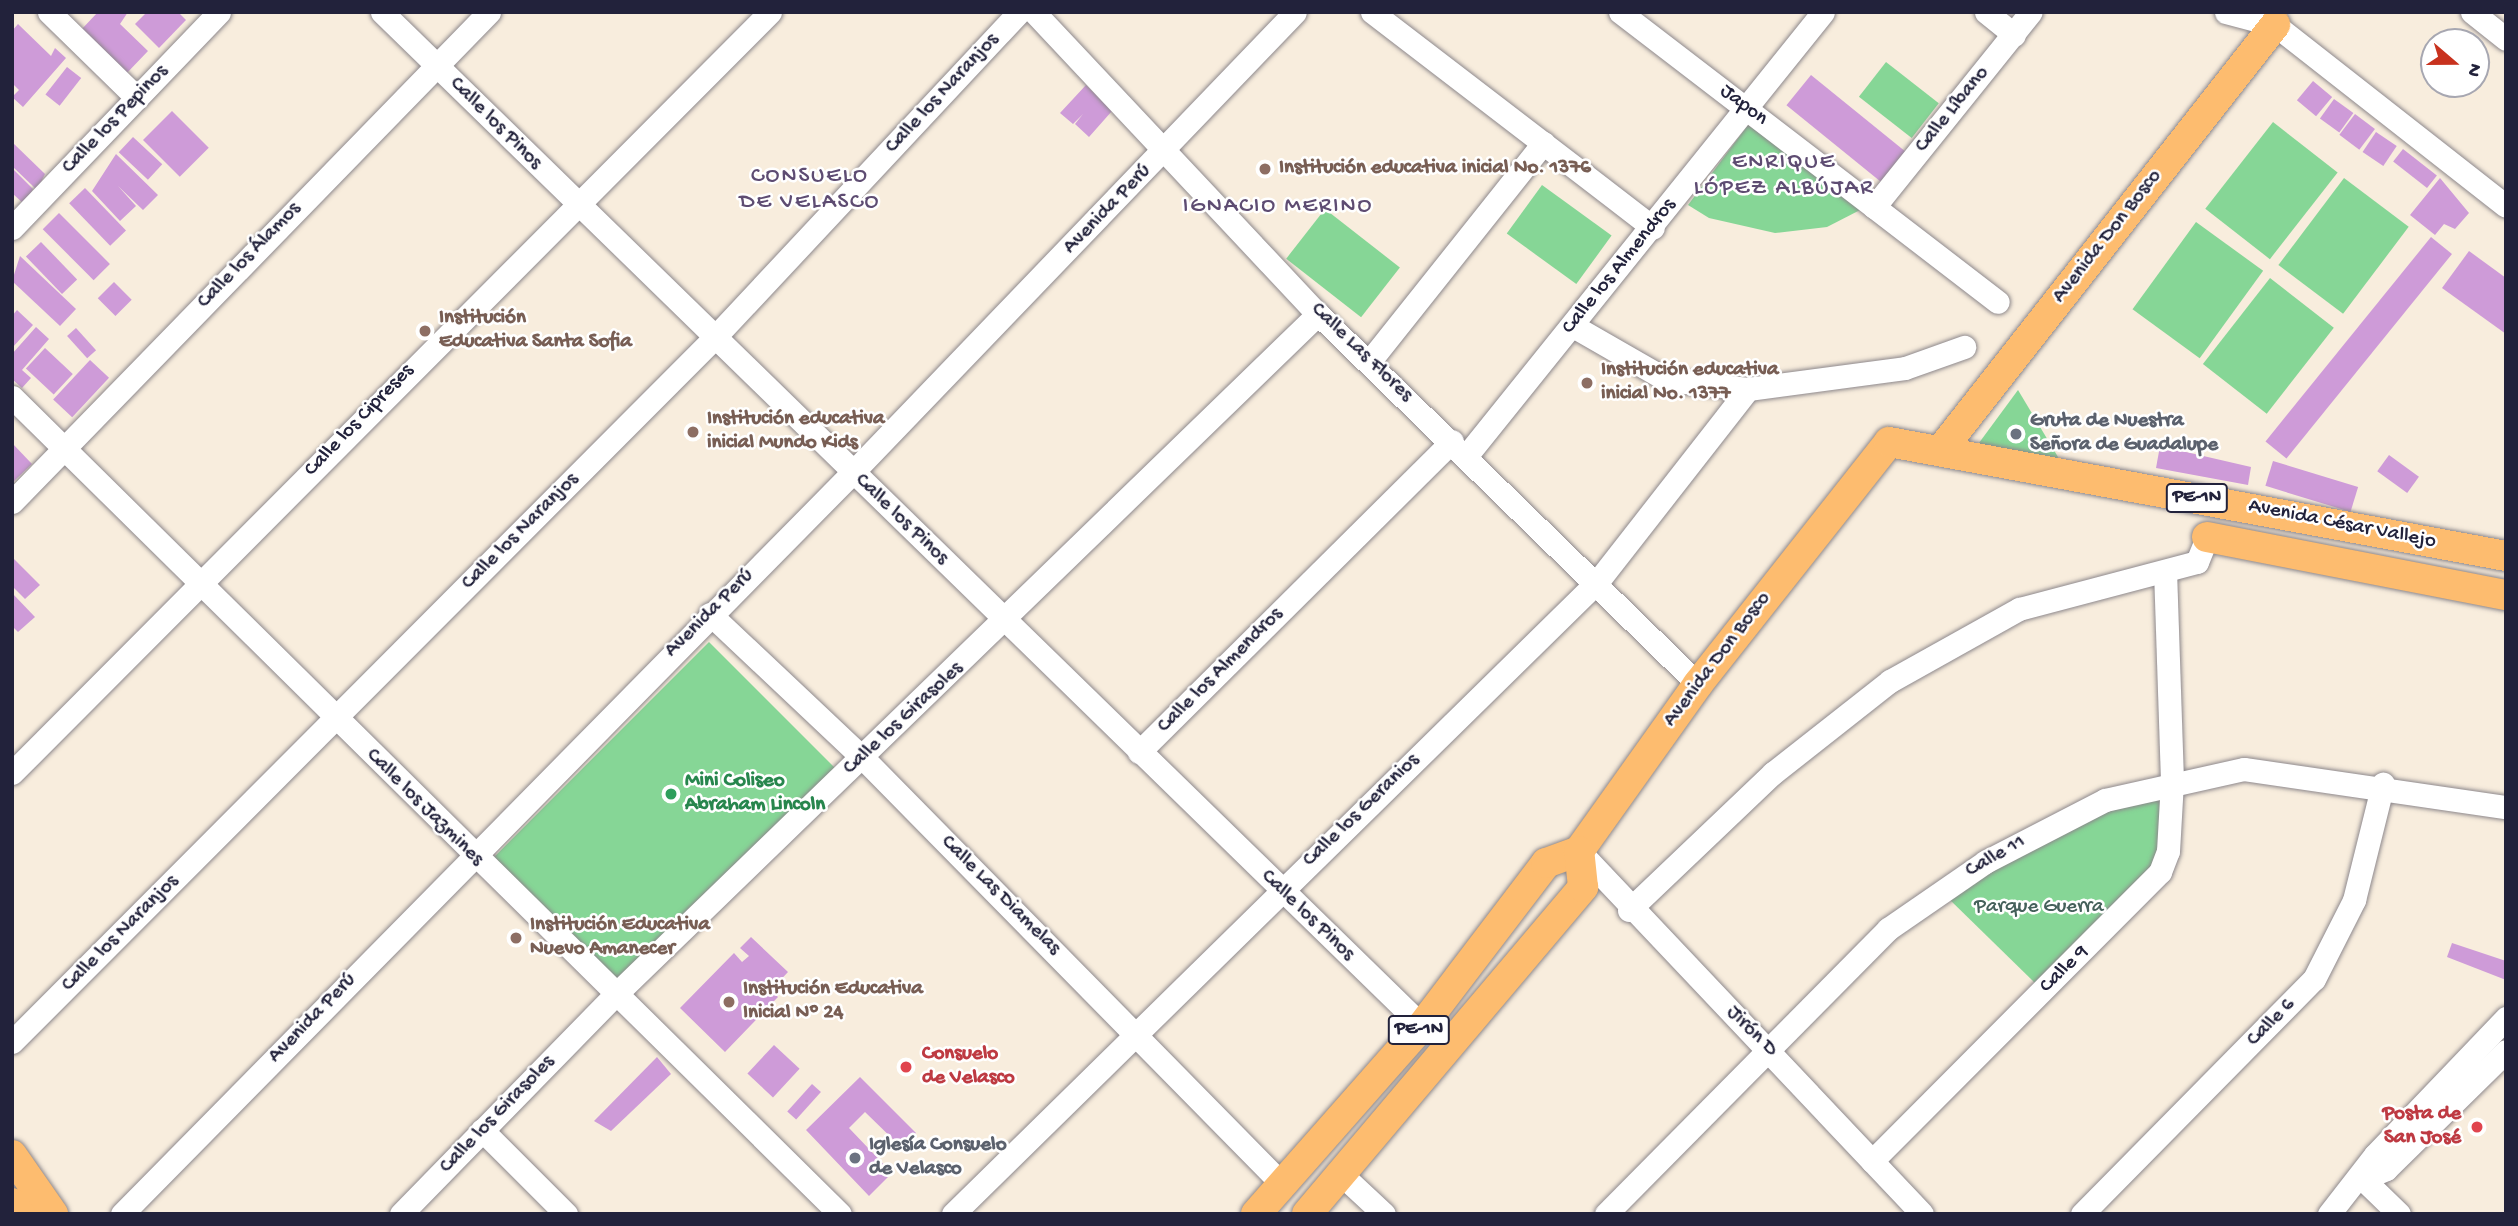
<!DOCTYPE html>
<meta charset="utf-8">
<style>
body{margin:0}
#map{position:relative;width:2518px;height:1226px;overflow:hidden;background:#f8eddd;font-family:"Gochi Hand",sans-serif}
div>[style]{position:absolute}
.green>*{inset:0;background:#86d696;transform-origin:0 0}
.building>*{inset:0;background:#ce9bd8;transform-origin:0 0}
.roads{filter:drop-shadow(0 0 2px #8d888c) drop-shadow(0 0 2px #8d888c)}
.minor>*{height:23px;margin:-11.5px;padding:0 11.5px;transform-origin:11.5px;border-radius:11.5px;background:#fff}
.major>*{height:30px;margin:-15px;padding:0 15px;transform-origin:15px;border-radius:15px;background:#fdbc6f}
.dots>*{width:19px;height:19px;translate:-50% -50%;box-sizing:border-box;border:4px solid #fff;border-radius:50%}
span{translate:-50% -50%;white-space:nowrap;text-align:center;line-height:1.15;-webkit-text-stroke:5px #fff;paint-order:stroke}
.shield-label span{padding:2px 5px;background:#fff;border:2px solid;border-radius:5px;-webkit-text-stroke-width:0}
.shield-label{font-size:19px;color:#22223b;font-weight:700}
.street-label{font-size:21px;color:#22223b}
.education-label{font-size:21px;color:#785e54;font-weight:700}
.left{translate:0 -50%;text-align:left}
.worship-label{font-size:21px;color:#5b616d;font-weight:700}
.leisure-label{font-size:21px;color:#27864d;font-weight:700}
.park-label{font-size:21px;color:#45615b}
.health-label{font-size:21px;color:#be3a42;font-weight:700}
.right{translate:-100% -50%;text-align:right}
.neighbourhood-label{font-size:23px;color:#5e4c72;letter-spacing:2px}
.frame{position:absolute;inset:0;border:14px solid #22223b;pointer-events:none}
.north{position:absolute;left:2420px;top:28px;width:70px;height:70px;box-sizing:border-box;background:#fff;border:2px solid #a7a7b1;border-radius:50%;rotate:110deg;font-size:19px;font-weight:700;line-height:28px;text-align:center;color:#22223b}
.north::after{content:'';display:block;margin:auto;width:24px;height:32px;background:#c8321e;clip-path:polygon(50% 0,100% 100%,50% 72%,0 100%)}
</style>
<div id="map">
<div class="green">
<i style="left:1886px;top:62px;width:67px;height:44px;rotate:38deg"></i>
<i style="left:2273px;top:122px;width:82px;height:110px;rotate:38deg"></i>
<i style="clip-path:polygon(1748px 125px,1864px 208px,1827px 227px,1775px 233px,1709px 218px,1688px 205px)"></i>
<i style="left:2344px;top:178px;width:81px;height:109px;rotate:37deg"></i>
<i style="left:1542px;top:185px;width:86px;height:60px;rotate:36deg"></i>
<i style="left:1325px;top:209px;width:95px;height:63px;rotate:38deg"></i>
<i style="left:2196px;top:222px;width:83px;height:108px;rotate:36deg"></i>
<i style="left:2270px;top:278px;width:81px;height:109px;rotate:38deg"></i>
<i style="clip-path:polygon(2018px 390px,2058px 457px,2054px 465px,1976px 447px)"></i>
<i style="left:709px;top:642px;width:180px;height:305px;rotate:45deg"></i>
<i style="clip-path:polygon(2164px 796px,2158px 874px,2038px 986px,1948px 898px,2072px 822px)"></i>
</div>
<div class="building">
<i style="clip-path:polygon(98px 12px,128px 12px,120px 24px,148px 51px,125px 75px,80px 31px)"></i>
<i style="clip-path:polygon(147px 12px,178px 12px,186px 20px,159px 48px,135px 24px)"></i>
<i style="clip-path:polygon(18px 24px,51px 56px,55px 48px,66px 58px,23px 107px,12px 97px,19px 90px,12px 83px,12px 31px)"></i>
<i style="left:67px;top:67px;width:18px;height:35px;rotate:38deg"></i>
<i style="left:1811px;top:75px;width:121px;height:39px;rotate:39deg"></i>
<i style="left:2313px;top:81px;width:25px;height:25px;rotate:40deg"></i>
<i style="clip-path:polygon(1086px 85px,1112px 111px,1089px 137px,1075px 124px,1083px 114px,1073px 124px,1060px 113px)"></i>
<i style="left:2334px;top:99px;width:24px;height:24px;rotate:36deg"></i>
<i style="left:172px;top:111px;width:52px;height:41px;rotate:45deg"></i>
<i style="left:2355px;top:114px;width:25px;height:26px;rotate:37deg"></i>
<i style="left:2376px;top:132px;width:25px;height:24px;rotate:34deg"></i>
<i style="left:133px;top:137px;width:40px;height:21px;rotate:43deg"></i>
<i style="clip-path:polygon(12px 142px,45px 174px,37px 190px,12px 166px)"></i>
<i style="left:2403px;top:149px;width:43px;height:16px;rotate:38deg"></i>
<i style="clip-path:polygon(116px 154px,158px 195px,143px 210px,118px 186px,136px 206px,120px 221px,92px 191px)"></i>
<i style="clip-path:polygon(12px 168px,33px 189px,25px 205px,12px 193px)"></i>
<i style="clip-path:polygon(2440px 178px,2469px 213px,2455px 229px,2444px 224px,2435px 235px,2410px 215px)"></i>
<i style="left:85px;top:188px;width:59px;height:22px;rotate:46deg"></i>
<i style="left:59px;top:213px;width:72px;height:23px;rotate:45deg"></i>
<i style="left:2431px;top:237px;width:27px;height:263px;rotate:39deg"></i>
<i style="left:41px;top:242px;width:52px;height:21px;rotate:46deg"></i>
<i style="clip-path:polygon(2469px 251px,2506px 278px,2506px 334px,2442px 288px)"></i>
<i style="clip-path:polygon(20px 256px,76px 309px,60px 326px,12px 281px)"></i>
<i style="left:114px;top:282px;width:25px;height:23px;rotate:45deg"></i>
<i style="clip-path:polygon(17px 310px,33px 325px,12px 348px,12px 316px)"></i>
<i style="clip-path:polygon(36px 327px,49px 339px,22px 370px,31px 378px,22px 388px,12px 379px,12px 354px)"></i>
<i style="left:76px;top:328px;width:30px;height:12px;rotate:48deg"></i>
<i style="left:45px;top:348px;width:38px;height:28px;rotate:43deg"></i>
<i style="left:90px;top:360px;width:26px;height:54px;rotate:43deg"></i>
<i style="clip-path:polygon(12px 443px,32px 464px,12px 483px)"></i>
<i style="clip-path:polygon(2160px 446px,2251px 467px,2248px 485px,2156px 468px)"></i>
<i style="left:2389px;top:455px;width:37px;height:20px;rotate:36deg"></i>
<i style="left:2273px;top:461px;width:89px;height:26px;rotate:17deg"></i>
<i style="clip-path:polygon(12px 557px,40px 585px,25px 599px,12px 586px)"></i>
<i style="clip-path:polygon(12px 593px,35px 617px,18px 632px,12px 626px)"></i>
<i style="clip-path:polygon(751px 937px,788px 972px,771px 990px,778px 997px,725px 1052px,680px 1008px,734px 953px,742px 962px,749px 956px,740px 948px)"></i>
<i style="clip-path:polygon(2452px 943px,2506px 961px,2506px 980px,2447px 957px)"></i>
<i style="left:774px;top:1045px;width:35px;height:39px;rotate:43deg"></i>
<i style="clip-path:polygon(657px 1057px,671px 1074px,611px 1131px,594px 1121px)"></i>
<i style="clip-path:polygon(860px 1077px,916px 1133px,902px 1148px,865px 1112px,849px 1128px,892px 1173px,869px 1196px,806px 1130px)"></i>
<i style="left:812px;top:1084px;width:12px;height:37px;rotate:42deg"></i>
</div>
<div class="roads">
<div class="minor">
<i style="left:49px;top:12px;width:123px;rotate:44.3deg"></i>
<i style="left:382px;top:12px;width:1453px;rotate:44.27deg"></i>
<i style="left:1034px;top:12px;width:415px;rotate:46.8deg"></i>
<i style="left:1318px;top:314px;width:530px;rotate:44.24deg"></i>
<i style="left:1372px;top:12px;width:354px;rotate:37.5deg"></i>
<i style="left:1620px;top:12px;width:476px;rotate:37.5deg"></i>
<i style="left:1986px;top:12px;width:36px;rotate:39deg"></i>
<i style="left:2226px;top:12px;width:51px;rotate:14.9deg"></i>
<i style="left:2275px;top:25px;width:293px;rotate:38.1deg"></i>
<i style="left:2472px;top:12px;width:43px;rotate:38.5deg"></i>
<i style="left:1874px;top:207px;width:250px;rotate:-51.2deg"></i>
<i style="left:12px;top:228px;width:299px;rotate:-46.2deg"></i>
<i style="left:1573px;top:326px;width:108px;rotate:29.9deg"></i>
<i style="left:1667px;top:380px;width:81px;rotate:6.3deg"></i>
<i style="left:1748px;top:389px;width:158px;rotate:-7.6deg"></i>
<i style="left:1905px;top:368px;width:63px;rotate:-19.6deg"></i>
<i style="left:1369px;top:362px;width:280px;rotate:-51.5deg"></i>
<i style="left:12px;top:397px;width:1163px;rotate:44.62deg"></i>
<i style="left:1467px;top:455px;width:568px;rotate:-51.21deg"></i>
<i style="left:12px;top:502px;width:684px;rotate:-45.77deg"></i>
<i style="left:710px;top:614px;width:210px;rotate:43.3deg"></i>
<i style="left:863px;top:758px;width:599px;rotate:45.47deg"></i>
<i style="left:1139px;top:752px;width:441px;rotate:-44.8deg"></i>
<i style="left:12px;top:773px;width:1074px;rotate:-45.11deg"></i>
<i style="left:1579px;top:851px;width:499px;rotate:46.6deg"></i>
<i style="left:1629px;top:910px;width:199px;rotate:-43.6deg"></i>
<i style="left:1773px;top:773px;width:149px;rotate:-38.2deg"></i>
<i style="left:1890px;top:681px;width:148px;rotate:-29.2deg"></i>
<i style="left:2019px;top:609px;width:184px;rotate:-14.8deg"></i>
<i style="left:2197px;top:562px;width:27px;rotate:-68deg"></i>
<i style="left:12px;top:1042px;width:994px;rotate:-45.08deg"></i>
<i style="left:714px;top:338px;width:446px;rotate:-46.9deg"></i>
<i style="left:482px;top:1130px;width:119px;rotate:45deg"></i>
<i style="left:1872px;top:1161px;width:408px;rotate:-45.1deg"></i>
<i style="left:2160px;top:872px;width:22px;rotate:-69deg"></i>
<i style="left:2168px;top:851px;width:70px;rotate:-86.7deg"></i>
<i style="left:2172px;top:781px;width:208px;rotate:-91.9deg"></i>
<i style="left:1342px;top:1175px;width:57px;rotate:42.9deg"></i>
<i style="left:2363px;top:1179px;width:25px;rotate:-23deg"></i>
<i style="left:2386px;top:1169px;width:168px;rotate:-44.5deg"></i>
<i style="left:2363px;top:1179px;width:50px;rotate:44.2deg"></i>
<i style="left:122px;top:1214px;width:1040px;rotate:-45.43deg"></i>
<i style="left:852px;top:473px;width:639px;rotate:-46.14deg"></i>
<i style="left:401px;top:1214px;width:306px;rotate:-45.7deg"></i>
<i style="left:615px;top:995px;width:979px;rotate:-44.09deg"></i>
<i style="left:953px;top:1214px;width:904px;rotate:-44.46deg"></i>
<i style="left:1598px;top:581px;width:244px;rotate:-52deg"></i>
<i style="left:1606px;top:1214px;width:401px;rotate:-45.3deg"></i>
<i style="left:1888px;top:929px;width:118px;rotate:-34.6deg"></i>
<i style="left:1985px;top:862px;width:135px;rotate:-27.3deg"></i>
<i style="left:2105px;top:800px;width:142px;rotate:-12.6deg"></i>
<i style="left:2244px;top:769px;width:265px;rotate:8.3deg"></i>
<i style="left:2082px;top:1214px;width:330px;rotate:-45.4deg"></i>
<i style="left:2314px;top:979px;width:89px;rotate:-63.1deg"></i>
<i style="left:2354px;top:900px;width:120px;rotate:-76deg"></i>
<i style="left:2329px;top:1214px;width:75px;rotate:-52.1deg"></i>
<i style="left:2375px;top:1155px;width:190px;rotate:-46.3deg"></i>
</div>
<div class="major">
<i style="left:1941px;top:450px;width:541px;rotate:-51.84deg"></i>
<i style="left:2207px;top:537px;width:305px;rotate:11deg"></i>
<i style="left:12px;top:1155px;width:72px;rotate:55.2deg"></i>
<i style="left:12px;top:1203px;width:14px;rotate:54deg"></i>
<i style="left:1256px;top:1214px;width:251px;rotate:-48.6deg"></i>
<i style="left:1422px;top:1026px;width:205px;rotate:-52.7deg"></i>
<i style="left:1546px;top:863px;width:35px;rotate:-20deg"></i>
<i style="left:1579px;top:851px;width:205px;rotate:-54.5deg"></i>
<i style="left:1698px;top:684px;width:308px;rotate:-51.7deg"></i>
<i style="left:1889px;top:442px;width:627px;rotate:10.47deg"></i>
<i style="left:1307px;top:1214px;width:428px;rotate:-49.8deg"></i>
<i style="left:1583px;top:887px;width:36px;rotate:-96deg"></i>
</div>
</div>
<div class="dots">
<i style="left:1265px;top:169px;background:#8d6e63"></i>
<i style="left:425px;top:331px;background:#8d6e63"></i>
<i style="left:1587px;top:383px;background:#8d6e63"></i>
<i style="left:693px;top:432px;background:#8d6e63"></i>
<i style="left:2016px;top:434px;background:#6b7280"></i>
<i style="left:671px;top:794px;background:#2e9e5b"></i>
<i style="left:516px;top:938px;background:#8d6e63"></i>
<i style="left:729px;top:1002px;background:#8d6e63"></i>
<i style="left:906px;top:1067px;background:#e0444e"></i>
<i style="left:2477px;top:1127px;background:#e0444e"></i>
<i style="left:855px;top:1158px;background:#6b7280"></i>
</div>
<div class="shield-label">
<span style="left:2197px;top:498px">PE-1N</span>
<span style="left:1419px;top:1030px">PE-1N</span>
</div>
<div class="street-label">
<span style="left:943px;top:94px;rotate:-47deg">Calle los Naranjos</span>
<span style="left:1743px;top:106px;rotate:37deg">Japon</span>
<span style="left:1953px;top:110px;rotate:-51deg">Calle Líbano</span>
<span style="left:116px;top:120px;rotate:-46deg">Calle los Pepinos</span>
<span style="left:495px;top:124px;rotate:45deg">Calle los Pinos</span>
<span style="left:1108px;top:210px;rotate:-46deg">Avenida Perú</span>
<span style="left:2108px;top:237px;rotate:-52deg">Avenida Don Bosco</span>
<span style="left:250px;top:256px;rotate:-46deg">Calle los Álamos</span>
<span style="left:1620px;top:267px;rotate:-51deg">Calle los Almendros</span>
<span style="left:1361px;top:353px;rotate:44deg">Calle Las Flores</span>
<span style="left:360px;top:421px;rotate:-46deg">Calle los Cipreses</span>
<span style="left:901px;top:520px;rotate:44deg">Calle los Pinos</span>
<span style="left:2342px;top:525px;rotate:11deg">Avenida César Vallejo</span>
<span style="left:521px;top:532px;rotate:-45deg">Calle los Naranjos</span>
<span style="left:710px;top:614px;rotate:-45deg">Avenida Perú</span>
<span style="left:1718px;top:660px;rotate:-53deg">Avenida Don Bosco</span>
<span style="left:1221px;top:671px;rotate:-45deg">Calle los Almendros</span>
<span style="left:904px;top:719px;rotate:-43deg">Calle los Girasoles</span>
<span style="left:424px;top:808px;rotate:45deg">Calle los Jazmines</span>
<span style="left:1362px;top:811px;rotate:-44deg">Calle los Geranios</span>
<span style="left:1996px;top:857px;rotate:-30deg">Calle 11</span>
<span style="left:1000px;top:896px;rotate:45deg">Calle Las Diamelas</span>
<span style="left:1307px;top:916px;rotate:44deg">Calle los Pinos</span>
<span style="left:121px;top:934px;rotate:-45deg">Calle los Naranjos</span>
<span style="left:2065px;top:970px;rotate:-44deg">Calle 9</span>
<span style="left:313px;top:1019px;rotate:-46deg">Avenida Perú</span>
<span style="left:2272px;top:1023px;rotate:-45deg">Calle 6</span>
<span style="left:1751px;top:1032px;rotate:45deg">Jirón D</span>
<span style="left:498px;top:1115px;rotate:-46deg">Calle los Girasoles</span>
</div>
<div class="education-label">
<span class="left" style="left:1279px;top:169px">Institución educativa inicial No. 1376</span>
<span class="left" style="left:439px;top:331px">Institución<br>Educativa Santa Sofia</span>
<span class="left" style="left:1601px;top:383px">Institución educativa<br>inicial No. 1377</span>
<span class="left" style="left:707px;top:432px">Institución educativa<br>inicial Mundo Kids</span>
<span class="left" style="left:530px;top:938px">Institución Educativa<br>Nuevo Amanecer</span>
<span class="left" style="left:743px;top:1002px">Institución Educativa<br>Inicial Nº 24</span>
</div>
<div class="worship-label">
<span class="left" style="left:2030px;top:434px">Gruta de Nuestra<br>Señora de Guadalupe</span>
<span class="left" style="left:869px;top:1158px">Iglesía Consuelo<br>de Velasco</span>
</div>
<div class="leisure-label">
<span class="left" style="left:685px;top:794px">Mini Coliseo<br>Abraham Lincoln</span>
</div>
<div class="park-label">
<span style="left:2039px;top:908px">Parque Guerra</span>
</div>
<div class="health-label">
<span class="left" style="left:922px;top:1067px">Consuelo<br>de Velasco</span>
<span class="right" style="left:2461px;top:1127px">Posta de<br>San José</span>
</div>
<div class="neighbourhood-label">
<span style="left:1784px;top:176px">ENRIQUE<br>LÓPEZ ALBÚJAR</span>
<span style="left:810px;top:190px">CONSUELO<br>DE VELASCO</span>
<span style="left:1278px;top:207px">IGNACIO MERINO</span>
</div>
<div class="frame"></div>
<div class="north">N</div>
</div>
